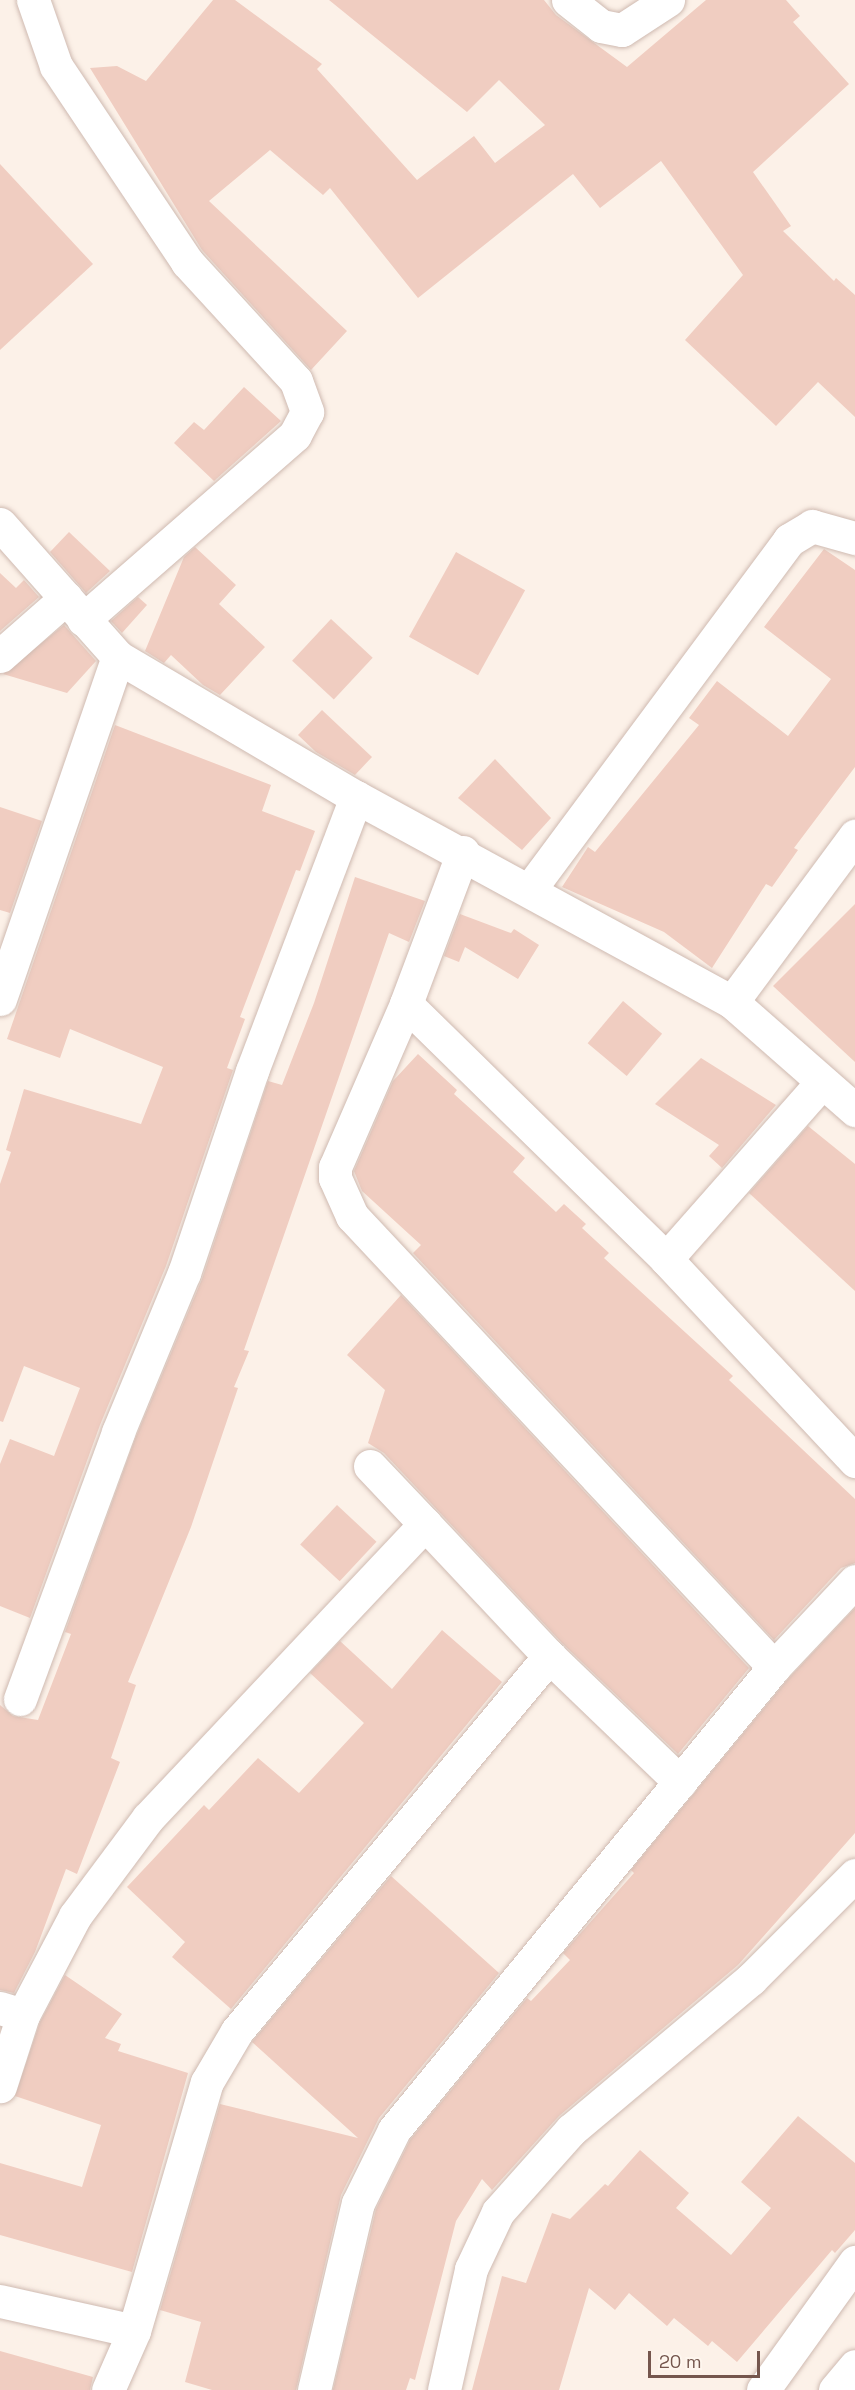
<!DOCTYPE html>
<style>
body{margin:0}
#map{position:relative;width:855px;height:2390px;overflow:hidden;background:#fcf1e8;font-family:"Space Grotesk",sans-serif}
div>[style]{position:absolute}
.building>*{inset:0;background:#f0cdc1;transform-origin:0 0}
.roads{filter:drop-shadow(0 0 2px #cfbab1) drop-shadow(0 0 2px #cfbab1)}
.minor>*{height:33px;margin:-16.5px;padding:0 16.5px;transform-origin:16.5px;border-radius:16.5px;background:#fff}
span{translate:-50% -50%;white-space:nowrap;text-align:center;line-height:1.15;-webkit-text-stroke:4.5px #fef6ee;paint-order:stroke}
.scale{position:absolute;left:648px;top:2351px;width:112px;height:27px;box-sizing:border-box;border:3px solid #75564d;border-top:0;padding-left:8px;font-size:18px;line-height:21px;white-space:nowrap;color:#75564d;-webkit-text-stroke:4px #fef6ee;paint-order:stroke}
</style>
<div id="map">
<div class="building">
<i style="clip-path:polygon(213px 0,235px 0,322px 64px,317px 69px,417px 180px,474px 136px,495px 163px,545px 125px,499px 80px,467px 112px,329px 0,544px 0,556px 15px,627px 67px,706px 0,786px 0,800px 16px,793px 22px,849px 84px,753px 172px,791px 226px,783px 231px,834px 281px,836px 278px,855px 295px,855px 417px,818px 382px,776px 426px,685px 340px,743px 275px,661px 161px,600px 208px,573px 174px,418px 298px,330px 188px,323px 195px,270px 150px,209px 201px,347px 331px,311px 370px,202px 250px,90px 68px,117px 66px,146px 81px)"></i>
<i style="clip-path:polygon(0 164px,93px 264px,0 350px)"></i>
<i style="clip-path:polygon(244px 387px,281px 421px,214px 481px,174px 443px,194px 422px,204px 430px)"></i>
<i style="clip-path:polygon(69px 532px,110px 571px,86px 593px,50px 552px)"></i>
<i style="clip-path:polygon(195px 547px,236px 585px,219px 604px,265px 647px,220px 695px,203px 685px,171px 655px,164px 663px,145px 651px,184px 557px)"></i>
<i style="clip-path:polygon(824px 549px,855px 570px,855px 767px,794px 848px,798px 850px,772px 887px,766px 884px,712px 968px,664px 932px,562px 887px,588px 847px,595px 852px,699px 725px,689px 718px,717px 681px,788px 736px,831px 679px,764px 627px)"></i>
<i style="left:456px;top:552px;width:79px;height:97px;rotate:29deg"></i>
<i style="clip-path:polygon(0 573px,16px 588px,24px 580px,39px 597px,0 631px)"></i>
<i style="clip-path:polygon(138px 597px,147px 605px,122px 633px,111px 621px)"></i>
<i style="left:331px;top:619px;width:57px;height:57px;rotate:43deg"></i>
<i style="clip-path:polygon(64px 625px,96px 661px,67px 693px,3px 674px)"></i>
<i style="clip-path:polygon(322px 710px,372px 757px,355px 775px,316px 752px,298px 735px)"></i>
<i style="clip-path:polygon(115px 725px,271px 785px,262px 811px,315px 831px,300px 871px,296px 870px,240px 1017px,245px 1019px,227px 1068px,233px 1070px,166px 1266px,100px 1425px,30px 1618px,0 1606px,0 1464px,10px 1439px,54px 1456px,80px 1388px,24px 1366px,3px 1422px,0 1421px,0 1184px,11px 1152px,6px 1150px,24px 1089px,141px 1124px,163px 1067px,70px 1029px,60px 1058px,7px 1039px)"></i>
<i style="clip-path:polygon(495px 759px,551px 818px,522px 850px,458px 798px)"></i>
<i style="clip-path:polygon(0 807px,42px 821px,10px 913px,0 910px)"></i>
<i style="clip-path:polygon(355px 877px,425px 901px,409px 942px,389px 933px,244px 1350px,249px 1351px,234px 1387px,238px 1388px,191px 1527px,128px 1682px,136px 1685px,111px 1758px,120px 1762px,77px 1874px,66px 1869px,35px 1952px,14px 1993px,0 1990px,0 1705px,13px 1716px,38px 1720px,71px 1634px,65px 1632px,135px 1439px,202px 1279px,268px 1081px,282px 1085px,314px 1003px)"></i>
<i style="clip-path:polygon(855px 904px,855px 1062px,773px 986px)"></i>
<i style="clip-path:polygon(460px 914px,511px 933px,514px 929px,539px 945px,518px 979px,465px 947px,459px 962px,444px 956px)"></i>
<i style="left:623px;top:1001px;width:51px;height:55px;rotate:40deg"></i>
<i style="clip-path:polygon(418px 1054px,457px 1090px,454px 1094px,525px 1158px,513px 1172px,556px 1212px,564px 1204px,586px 1224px,582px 1228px,609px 1253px,604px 1258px,733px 1376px,729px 1380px,855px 1499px,855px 1563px,841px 1568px,774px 1640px,413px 1253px,421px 1245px,362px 1191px,354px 1171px,393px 1081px)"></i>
<i style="clip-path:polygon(701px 1058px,776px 1105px,722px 1168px,709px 1156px,719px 1145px,655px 1104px)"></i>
<i style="clip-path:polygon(808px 1126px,855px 1164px,855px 1291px,749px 1193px)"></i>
<i style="clip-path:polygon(401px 1295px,749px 1668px,678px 1754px,562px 1643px,384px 1453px,368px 1443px,385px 1390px,347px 1355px)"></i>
<i style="left:337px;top:1505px;width:54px;height:54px;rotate:43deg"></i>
<i style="clip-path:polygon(855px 1608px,855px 1833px,738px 1965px,559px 2116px,492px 2190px,482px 2179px,456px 2221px,415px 2380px,410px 2378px,406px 2390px,333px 2390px,376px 2209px,410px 2140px,527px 1998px,531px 2001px,570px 1960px,563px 1953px,634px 1873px,631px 1870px,788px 1679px)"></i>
<i style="clip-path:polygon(442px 1630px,502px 1682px,231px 2009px,172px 1957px,185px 1942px,127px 1887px,204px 1805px,209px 1810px,258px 1758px,299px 1793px,364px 1723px,310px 1673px,340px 1641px,392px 1689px)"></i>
<i style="clip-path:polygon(391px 1876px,499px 1973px,379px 2118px,341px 2195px,296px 2390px,212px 2390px,185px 2382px,201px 2322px,160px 2310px,220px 2104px,358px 2138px,252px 2042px)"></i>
<i style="clip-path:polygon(65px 1975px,122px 2014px,105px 2038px,121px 2044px,118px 2051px,188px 2073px,132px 2272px,0 2235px,0 2163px,82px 2187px,101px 2125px,15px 2096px,40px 2022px)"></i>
<i style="clip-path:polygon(798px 2116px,855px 2163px,855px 2230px,835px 2253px,832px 2250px,737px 2362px,712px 2341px,708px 2346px,674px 2318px,667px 2326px,629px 2293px,615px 2310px,589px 2288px,559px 2390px,472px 2390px,502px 2276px,526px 2283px,552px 2213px,570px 2219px,605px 2184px,608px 2186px,640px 2150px,689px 2193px,676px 2208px,731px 2255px,771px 2208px,741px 2182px)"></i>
<i style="clip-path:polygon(0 2351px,93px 2377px,90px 2390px,0 2390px)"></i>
</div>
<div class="roads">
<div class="minor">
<i style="left:33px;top:0;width:70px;rotate:70.8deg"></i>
<i style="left:56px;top:66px;width:236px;rotate:56.2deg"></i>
<i style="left:187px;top:262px;width:161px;rotate:47.5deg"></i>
<i style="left:296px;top:381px;width:33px;rotate:70deg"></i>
<i style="left:307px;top:412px;width:26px;rotate:118deg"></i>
<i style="left:295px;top:435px;width:281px;rotate:138.9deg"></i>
<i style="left:568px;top:0;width:42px;rotate:38.2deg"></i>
<i style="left:601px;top:26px;width:21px;rotate:11deg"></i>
<i style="left:622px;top:30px;width:55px;rotate:-33.1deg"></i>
<i style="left:0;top:524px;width:178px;rotate:48.4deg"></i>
<i style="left:118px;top:657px;width:276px;rotate:30.5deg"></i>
<i style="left:356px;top:797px;width:428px;rotate:28.6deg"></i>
<i style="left:732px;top:1002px;width:164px;rotate:41.3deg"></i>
<i style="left:0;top:656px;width:88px;rotate:-41.3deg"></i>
<i style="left:463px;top:852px;width:162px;rotate:110.6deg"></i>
<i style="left:406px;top:1004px;width:364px;rotate:44.4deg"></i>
<i style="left:666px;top:1259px;width:277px;rotate:46.9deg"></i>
<i style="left:530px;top:889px;width:435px;rotate:-53.4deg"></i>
<i style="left:789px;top:540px;width:27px;rotate:-31deg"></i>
<i style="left:812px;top:526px;width:45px;rotate:15.6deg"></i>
<i style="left:0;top:999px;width:362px;rotate:-71deg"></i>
<i style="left:732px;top:1002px;width:207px;rotate:-53.5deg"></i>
<i style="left:406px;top:1004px;width:178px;rotate:113.5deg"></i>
<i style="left:335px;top:1167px;width:11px;rotate:90deg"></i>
<i style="left:335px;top:1178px;width:42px;rotate:65.9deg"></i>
<i style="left:352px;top:1216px;width:618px;rotate:46.9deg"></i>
<i style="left:666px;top:1259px;width:236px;rotate:-48.6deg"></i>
<i style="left:370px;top:1466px;width:80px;rotate:46.5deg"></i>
<i style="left:20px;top:1699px;width:284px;rotate:-69.8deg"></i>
<i style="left:118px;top:1432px;width:172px;rotate:-67.5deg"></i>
<i style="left:184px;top:1273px;width:213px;rotate:-71.4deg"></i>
<i style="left:252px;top:1071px;width:293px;rotate:-69.2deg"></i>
<i style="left:0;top:2008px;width:24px;rotate:17deg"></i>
<i style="left:23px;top:2015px;width:75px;rotate:107.9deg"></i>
<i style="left:23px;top:2015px;width:112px;rotate:-62.3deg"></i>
<i style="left:75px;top:1916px;width:122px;rotate:-53.3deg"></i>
<i style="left:148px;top:1818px;width:404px;rotate:-46.7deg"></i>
<i style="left:425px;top:1524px;width:181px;rotate:46.8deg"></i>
<i style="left:549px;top:1656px;width:182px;rotate:43.9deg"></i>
<i style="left:0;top:2301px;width:137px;rotate:12.6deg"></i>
<i style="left:134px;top:2331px;width:64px;rotate:113.8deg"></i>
<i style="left:134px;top:2331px;width:259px;rotate:-73.7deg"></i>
<i style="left:207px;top:2082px;width:59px;rotate:-59.5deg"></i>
<i style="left:237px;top:2031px;width:488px;rotate:-50.2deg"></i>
<i style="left:314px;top:2390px;width:192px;rotate:-76.8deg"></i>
<i style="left:358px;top:2203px;width:81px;rotate:-63.7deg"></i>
<i style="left:394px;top:2130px;width:599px;rotate:-50.62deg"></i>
<i style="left:774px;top:1667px;width:118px;rotate:-46.7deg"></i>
<i style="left:444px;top:2390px;width:124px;rotate:-77.4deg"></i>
<i style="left:471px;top:2269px;width:63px;rotate:-64.7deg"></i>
<i style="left:498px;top:2212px;width:110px;rotate:-48.3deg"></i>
<i style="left:571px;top:2130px;width:235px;rotate:-40deg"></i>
<i style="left:751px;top:1979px;width:147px;rotate:-45deg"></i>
<i style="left:763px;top:2390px;width:158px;rotate:-54.3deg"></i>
<i style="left:835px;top:2390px;width:31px;rotate:-50deg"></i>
</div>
</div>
<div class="scale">20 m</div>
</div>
